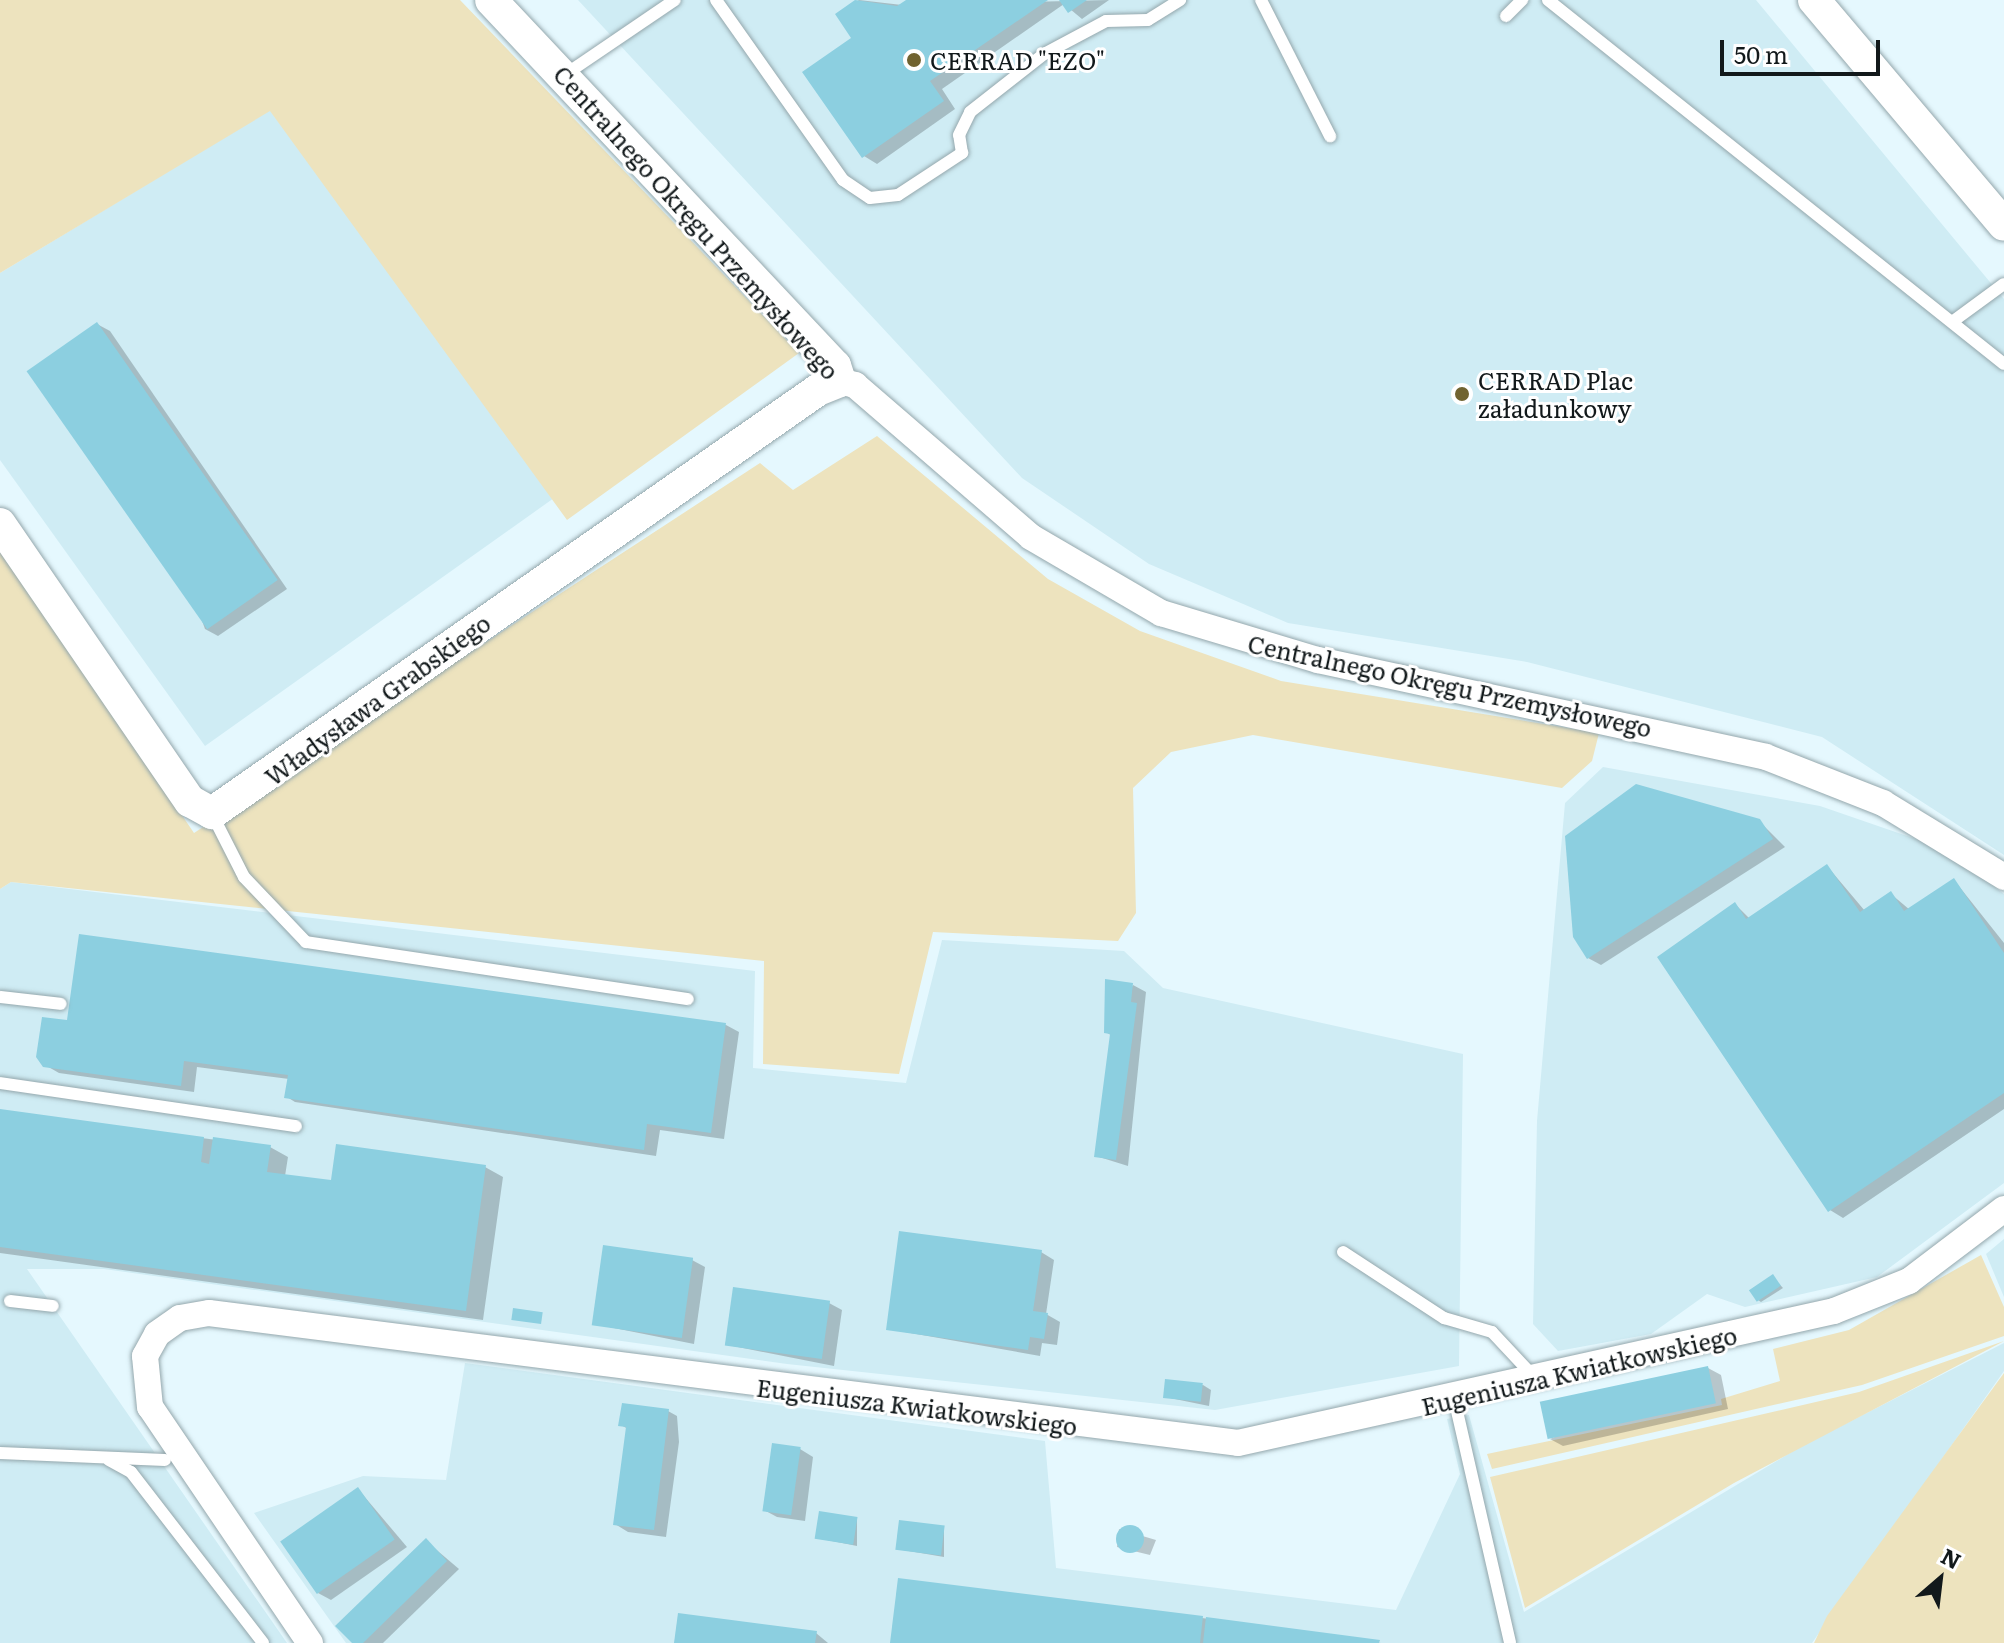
<!DOCTYPE html>
<meta charset="utf-8">
<style>
body{margin:0}
#map{position:relative;width:2004px;height:1643px;overflow:hidden;background:#e5f8fe;font-family:Literata,serif}
div>[style]{position:absolute}
.built>*{inset:0;background:#cfecf4}
.green>*{inset:0;background:#ede3be}
.shadow>*{inset:0;background:#0003}
.building>*{inset:0;background:#8ccfe0;transform-origin:0 0}
.round{border-radius:50%}
.roads{filter:drop-shadow(0 0 2px #94a7ac) drop-shadow(0 0 2px #94a7ac)}
.service>*{height:12px;margin:-6px;padding:0 6px;transform-origin:6px;border-radius:6px;background:#fff}
.minor>*{height:26px;margin:-13px;padding:0 13px;transform-origin:13px;border-radius:13px;background:#fff}
.tertiary>*{height:32px;margin:-16px;padding:0 16px;transform-origin:16px;border-radius:16px;background:#fff}
.dots>*{width:22px;height:22px;translate:-50% -50%;box-sizing:border-box;border:4px solid #fff;border-radius:50%}
span{translate:-50% -50%;white-space:nowrap;text-align:center;line-height:1.15;-webkit-text-stroke:6px #fff;paint-order:stroke}
.poi-label{font-size:24px;color:#12191b}
.left{translate:0 -50%;text-align:left}
.street-label{font-size:24px;color:#12191b}
.north{position:absolute;left:1900px;top:1539px;width:80px;height:80px;-webkit-text-stroke:6px #fff;paint-order:stroke;rotate:28deg;font-size:22px;font-weight:700;line-height:32px;text-align:center;color:#12191b}
.north::after{content:'';display:block;margin:auto;width:28px;height:36px;background:#12191b;clip-path:polygon(50% 0,100% 100%,50% 72%,0 100%)}
.scale{position:absolute;left:1720px;top:40px;width:160px;height:36px;box-sizing:border-box;border:4px solid #12191b;border-top:0;padding-left:10px;font-size:24px;line-height:28px;white-space:nowrap;color:#12191b;-webkit-text-stroke:6px #fff;paint-order:stroke}
</style>
<div id="map">
<div class="built">
<i style="clip-path:polygon(578px 0,1756px 0,2004px 299px,2004px 855px,1822px 737px,1527px 662px,1288px 623px,1149px 564px,1022px 478px)"></i>
<i style="clip-path:polygon(270px 110px,554px 498px,205px 746px,0 460px,0 273px)"></i>
<i style="clip-path:polygon(1603px 767px,1820px 806px,1939px 847px,2004px 894px,2004px 1183px,1877px 1277px,1745px 1307px,1707px 1294px,1651px 1334px,1558px 1351px,1533px 1324px,1537px 1121px,1565px 803px)"></i>
<i style="clip-path:polygon(11px 882px,755px 971px,753px 1068px,906px 1083px,942px 940px,1124px 951px,1163px 988px,1463px 1054px,1459px 1366px,1215px 1410px,787px 1364px,104px 1269px,27px 1269px,287px 1643px,0 1643px,0 889px)"></i>
<i style="clip-path:polygon(2004px 1239px,2004px 1297px,1986px 1254px)"></i>
<i style="clip-path:polygon(2004px 1343px,2004px 1371px,1812px 1643px,346px 1643px,254px 1513px,363px 1476px,446px 1480px,465px 1363px,1045px 1441px,1056px 1568px,1396px 1610px,1460px 1474px,1447px 1419px,1469px 1415px,1524px 1612px,1800px 1447px)"></i>
</div>
<div class="green">
<i style="clip-path:polygon(0 0,460px 0,799px 353px,567px 520px,270px 111px,0 273px)"></i>
<i style="clip-path:polygon(877px 436px,1048px 579px,1140px 631px,1281px 681px,1599px 733px,1592px 761px,1562px 788px,1253px 735px,1171px 752px,1133px 788px,1136px 913px,1118px 941px,933px 932px,899px 1074px,763px 1064px,764px 961px,11px 882px,0 889px,0 546px,194px 833px,760px 463px,793px 490px)"></i>
<i style="clip-path:polygon(1981px 1255px,2004px 1307px,2004px 1336px,1862px 1385px,1492px 1469px,1487px 1454px,1722px 1405px,1721px 1399px,1780px 1381px,1773px 1349px,1849px 1330px)"></i>
<i style="clip-path:polygon(2004px 1341px,1734px 1483px,1525px 1608px,1490px 1477px,1859px 1392px)"></i>
<i style="clip-path:polygon(2004px 1373px,2004px 1643px,1814px 1643px,1827px 1616px)"></i>
</div>
<div class="shadow">
<i style="clip-path:polygon(859px 0,902px 5px,1109px 0,1082px 19px,1064px 4px,942px 89px,955px 109px,877px 164px,864px 156px,854px 38px,838px 14px)"></i>
<i style="clip-path:polygon(97px 324px,110px 331px,287px 589px,218px 636px,205px 629px)"></i>
<i style="clip-path:polygon(1759px 821px,1785px 847px,1601px 965px,1588px 958px)"></i>
<i style="clip-path:polygon(1827px 866px,1865px 911px,1891px 894px,1910px 910px,1954px 880px,2004px 943px,2004px 1109px,1843px 1218px,1830px 1210px,1735px 904px,1750px 919px)"></i>
<i style="clip-path:polygon(1133px 985px,1146px 992px,1128px 1166px,1096px 1156px,1112px 1036px,1106px 1032px)"></i>
<i style="clip-path:polygon(69px 1022px,726px 1025px,739px 1032px,724px 1139px,660px 1130px,656px 1156px,295px 1102px,287px 1097px,289px 1079px,197px 1067px,194px 1092px,59px 1073px,45px 1065px)"></i>
<i style="clip-path:polygon(0 1111px,270px 1147px,288px 1157px,285px 1176px,333px 1183px,485px 1167px,503px 1177px,483px 1320px,0 1253px)"></i>
<i style="clip-path:polygon(1041px 1252px,1054px 1260px,1046px 1314px,1060px 1322px,1057px 1345px,1042px 1343px,1040px 1356px,888px 1329px)"></i>
<i style="clip-path:polygon(692px 1260px,705px 1267px,694px 1344px,594px 1324px)"></i>
<i style="clip-path:polygon(1773px 1277px,1783px 1288px,1761px 1302px,1758px 1300px)"></i>
<i style="clip-path:polygon(829px 1303px,842px 1310px,834px 1366px,728px 1345px)"></i>
<i style="clip-path:polygon(1708px 1368px,1721px 1375px,1728px 1409px,1563px 1446px,1550px 1439px)"></i>
<i style="clip-path:polygon(1203px 1385px,1211px 1390px,1209px 1406px,1165px 1397px)"></i>
<i style="clip-path:polygon(668px 1411px,677px 1416px,679px 1442px,666px 1537px,628px 1532px,615px 1524px,628px 1429px,621px 1425px)"></i>
<i style="clip-path:polygon(800px 1449px,813px 1457px,805px 1521px,777px 1517px,764px 1510px)"></i>
<i style="clip-path:polygon(358px 1489px,407px 1547px,331px 1600px,318px 1593px)"></i>
<i style="clip-path:polygon(857px 1519px,857px 1546px,817px 1538px)"></i>
<i style="clip-path:polygon(944px 1528px,944px 1557px,897px 1549px)"></i>
<i style="clip-path:polygon(1119px 1529px,1156px 1540px,1150px 1555px,1117px 1547px)"></i>
<i style="clip-path:polygon(426px 1541px,459px 1569px,383px 1643px,355px 1643px)"></i>
<i style="clip-path:polygon(1202px 1618px,1381px 1643px,892px 1643px)"></i>
<i style="clip-path:polygon(816px 1633px,828px 1643px,676px 1643px)"></i>
</div>
<div class="building">
<i style="clip-path:polygon(855px 0,897px 6px,906px 0,1048px 0,930px 81px,944px 101px,862px 158px,802px 72px,851px 38px,835px 14px)"></i>
<i style="clip-path:polygon(1059px 0,1087px 0,1068px 13px)"></i>
<i style="left:97px;top:322px;width:315px;height:86px;rotate:55deg"></i>
<i style="clip-path:polygon(1636px 784px,1760px 819px,1773px 839px,1587px 959px,1573px 937px,1565px 836px)"></i>
<i style="clip-path:polygon(1827px 864px,1860px 912px,1891px 891px,1904px 911px,1954px 878px,2004px 953px,2004px 1093px,1828px 1212px,1657px 957px,1735px 902px,1746px 919px)"></i>
<i style="clip-path:polygon(79px 934px,726px 1023px,711px 1133px,647px 1124px,644px 1150px,284px 1098px,288px 1075px,184px 1061px,181px 1086px,43px 1067px,36px 1057px,42px 1017px,67px 1020px)"></i>
<i style="clip-path:polygon(1105px 979px,1133px 983px,1131px 1002px,1137px 1003px,1116px 1160px,1094px 1157px,1110px 1034px,1104px 1033px)"></i>
<i style="clip-path:polygon(0 1109px,204px 1137px,201px 1162px,209px 1164px,213px 1137px,271px 1145px,267px 1172px,331px 1180px,336px 1144px,486px 1165px,466px 1311px,0 1247px)"></i>
<i style="clip-path:polygon(899px 1231px,1042px 1250px,1033px 1311px,1048px 1313px,1044px 1339px,1030px 1337px,1028px 1350px,886px 1330px)"></i>
<i style="left:603px;top:1245px;width:91px;height:81px;rotate:8deg"></i>
<i style="left:1773px;top:1274px;width:14px;height:29px;rotate:56deg"></i>
<i style="left:733px;top:1287px;width:98px;height:59px;rotate:8deg"></i>
<i style="left:513px;top:1308px;width:30px;height:12px;rotate:8deg"></i>
<i style="left:1708px;top:1366px;width:38px;height:172px;rotate:78deg"></i>
<i style="left:1165px;top:1379px;width:38px;height:19px;rotate:6deg"></i>
<i style="clip-path:polygon(622px 1403px,669px 1409px,654px 1530px,613px 1525px,626px 1427px,618px 1426px)"></i>
<i style="left:772px;top:1443px;width:29px;height:69px;rotate:8deg"></i>
<i style="left:358px;top:1487px;width:64px;height:95px;rotate:55deg"></i>
<i style="left:819px;top:1511px;width:39px;height:28px;rotate:9deg"></i>
<i style="left:899px;top:1520px;width:46px;height:30px;rotate:7deg"></i>
<i class="round" style="left:1116px;top:1525px;width:28px;height:28px"></i>
<i style="clip-path:polygon(426px 1538px,447px 1561px,363px 1643px,352px 1643px,335px 1626px)"></i>
<i style="clip-path:polygon(898px 1578px,1203px 1616px,1200px 1643px,890px 1643px)"></i>
<i style="clip-path:polygon(678px 1613px,817px 1631px,815px 1643px,674px 1643px)"></i>
<i style="clip-path:polygon(1206px 1617px,1380px 1640px,1379px 1643px,1203px 1643px)"></i>
</div>
<div class="roads">
<div class="service">
<i style="left:716px;top:0;width:220px;rotate:54.8deg"></i>
<i style="left:843px;top:180px;width:32px;rotate:34deg"></i>
<i style="left:870px;top:198px;width:28px;rotate:-6deg"></i>
<i style="left:898px;top:195px;width:77px;rotate:-33.3deg"></i>
<i style="left:962px;top:153px;width:18px;rotate:-99deg"></i>
<i style="left:959px;top:135px;width:25px;rotate:-64deg"></i>
<i style="left:970px;top:112px;width:94px;rotate:-38.1deg"></i>
<i style="left:1044px;top:54px;width:70px;rotate:-28deg"></i>
<i style="left:1106px;top:21px;width:42px;rotate:-1.4deg"></i>
<i style="left:1148px;top:20px;width:38px;rotate:-32deg"></i>
<i style="left:1261px;top:0;width:153px;rotate:63.1deg"></i>
<i style="left:1548px;top:0;width:583px;rotate:38.6deg"></i>
<i style="left:1506px;top:16px;width:23px;rotate:-45deg"></i>
<i style="left:563px;top:76px;width:135px;rotate:-34.2deg"></i>
<i style="left:1952px;top:322px;width:64px;rotate:-36.2deg"></i>
<i style="left:212px;top:814px;width:71px;rotate:63.1deg"></i>
<i style="left:244px;top:877px;width:90px;rotate:46.4deg"></i>
<i style="left:306px;top:942px;width:386px;rotate:8.5deg"></i>
<i style="left:0;top:997px;width:61px;rotate:6.5deg"></i>
<i style="left:0;top:1083px;width:299px;rotate:8.3deg"></i>
<i style="left:1343px;top:1252px;width:121px;rotate:33.2deg"></i>
<i style="left:1444px;top:1318px;width:50px;rotate:16.3deg"></i>
<i style="left:1492px;top:1332px;width:64px;rotate:46.9deg"></i>
<i style="left:10px;top:1301px;width:43px;rotate:6.6deg"></i>
<i style="left:1454px;top:1398px;width:251px;rotate:77.1deg"></i>
<i style="left:0;top:1453px;width:165px;rotate:2.4deg"></i>
<i style="left:109px;top:1460px;width:25px;rotate:29deg"></i>
<i style="left:131px;top:1472px;width:216px;rotate:52.3deg"></i>
</div>
<div class="minor">
<i style="left:840px;top:381px;width:16px;rotate:15deg"></i>
<i style="left:855px;top:385px;width:233px;rotate:40.8deg"></i>
<i style="left:1031px;top:537px;width:151px;rotate:30.3deg"></i>
<i style="left:1161px;top:613px;width:164px;rotate:16.7deg"></i>
<i style="left:1318px;top:660px;width:458px;rotate:12.2deg"></i>
<i style="left:1766px;top:757px;width:126px;rotate:21.5deg"></i>
<i style="left:1883px;top:803px;width:142px;rotate:31.4deg"></i>
<i style="left:310px;top:1643px;width:285px;rotate:-124.1deg"></i>
<i style="left:150px;top:1407px;width:51px;rotate:-95.6deg"></i>
<i style="left:145px;top:1356px;width:25px;rotate:-61deg"></i>
<i style="left:157px;top:1334px;width:28px;rotate:-35deg"></i>
<i style="left:180px;top:1318px;width:29px;rotate:-10deg"></i>
<i style="left:209px;top:1313px;width:1037px;rotate:7.2deg"></i>
<i style="left:1238px;top:1443px;width:610px;rotate:-12.49deg"></i>
<i style="left:1834px;top:1311px;width:81px;rotate:-21.8deg"></i>
<i style="left:1909px;top:1281px;width:119px;rotate:-37.2deg"></i>
</div>
<div class="tertiary">
<i style="left:1814px;top:0;width:294px;rotate:49.8deg"></i>
<i style="left:0;top:524px;width:336px;rotate:55.6deg"></i>
<i style="left:190px;top:801px;width:25px;rotate:29deg"></i>
<i style="left:212px;top:813px;width:739px;rotate:-34.92deg"></i>
<i style="left:818px;top:390px;width:24px;rotate:-22deg"></i>
<i style="left:840px;top:381px;width:16px;rotate:-108deg"></i>
<i style="left:835px;top:366px;width:502px;rotate:-133.23deg"></i>
</div>
</div>
<div class="dots">
<i style="left:914px;top:60px;background:#706330"></i>
<i style="left:1462px;top:394px;background:#706330"></i>
</div>
<div class="poi-label">
<span class="left" style="left:930px;top:60px">CERRAD "EZO"</span>
<span class="left" style="left:1478px;top:394px">CERRAD Plac<br>załadunkowy</span>
</div>
<div class="street-label">
<span style="left:697px;top:222px;rotate:48deg">Centralnego Okręgu Przemysłowego</span>
<span style="left:1450px;top:685px;rotate:12deg">Centralnego Okręgu Przemysłowego</span>
<span style="left:377px;top:699px;rotate:-36deg">Władysława Grabskiego</span>
<span style="left:1579px;top:1370px;rotate:-13deg">Eugeniusza Kwiatkowskiego</span>
<span style="left:917px;top:1406px;rotate:7deg">Eugeniusza Kwiatkowskiego</span>
</div>
<div class="north">N</div>
<div class="scale">50 m</div>
</div>
